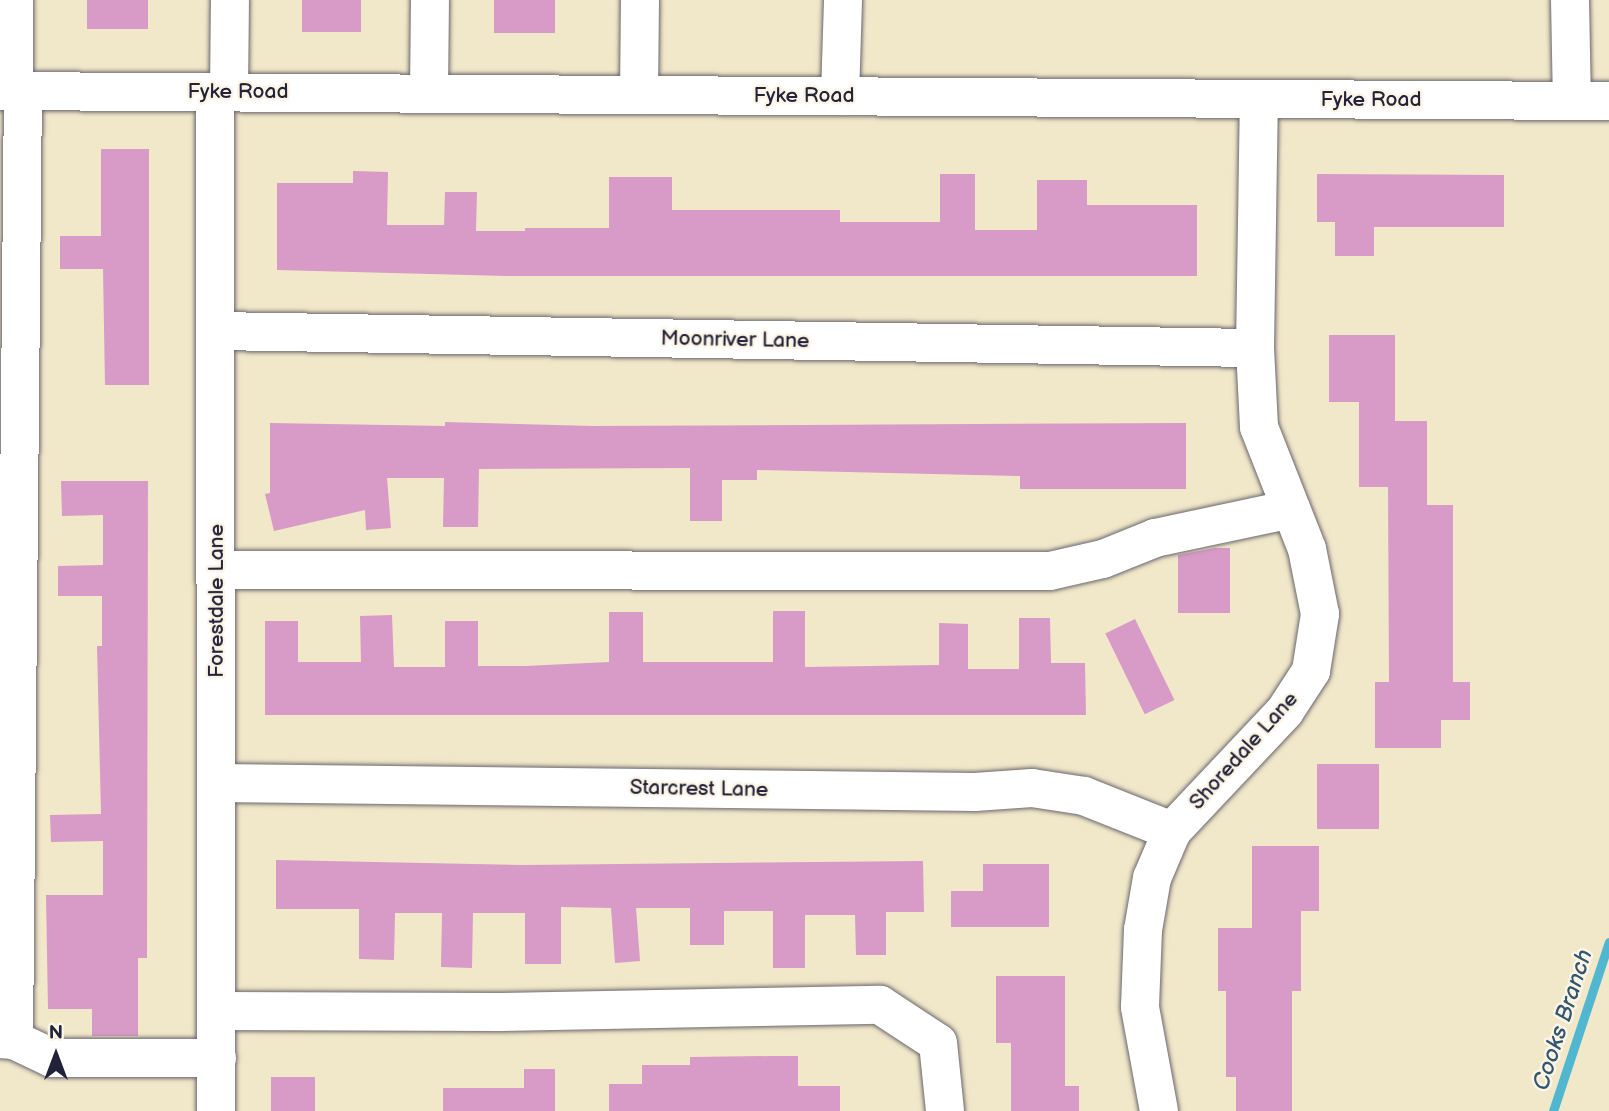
<!DOCTYPE html>
<style>
body{margin:0}
#map{position:relative;width:1609px;height:1111px;overflow:hidden;background:#f1e7c9;font-family:"Balsamiq Sans",sans-serif}
div>[style]{position:absolute}
.stream>*{height:9px;margin:-4.5px;padding:0 4.5px;transform-origin:4.5px;border-radius:4.5px;background:#51b6cf}
.building>*{inset:0;background:#d89ac6;transform-origin:0 0}
.roads{filter:drop-shadow(0 0 2px #6a676d) drop-shadow(0 0 2px #6a676d)}
.minor>*{height:38px;margin:-19px;padding:0 19px;transform-origin:19px;border-radius:19px;background:#fff}
span{translate:-50% -50%;white-space:nowrap;text-align:center;line-height:1.15;-webkit-text-stroke:5px #fcf5e5;paint-order:stroke}
.street-label{font-size:21px;color:#22223b}
.water-label{font-size:23px;color:#32566f;font-style:italic}
.north{position:absolute;left:21px;top:1020px;width:70px;height:70px;-webkit-text-stroke:5px #fcf5e5;paint-order:stroke;rotate:0deg;font-size:19px;font-weight:700;line-height:28px;text-align:center;color:#22223b}
.north::after{content:'';display:block;margin:auto;width:24px;height:32px;background:#22223b;clip-path:polygon(50% 0,100% 100%,50% 72%,0 100%)}
</style>
<div id="map">
<div class="stream">
<i style="left:1553px;top:1111px;width:178px;rotate:-71.7deg"></i>
</div>
<div class="building">
<i style="left:87px;top:0;width:61px;height:29px"></i>
<i style="left:302px;top:0;width:59px;height:32px"></i>
<i style="left:494px;top:0;width:61px;height:33px"></i>
<i style="clip-path:polygon(101px 149px,149px 149px,149px 385px,105px 385px,103px 269px,60px 269px,60px 236px,101px 236px)"></i>
<i style="clip-path:polygon(353px 171px,388px 172px,387px 225px,444px 225px,445px 192px,477px 192px,476px 231px,525px 231px,525px 228px,609px 228px,609px 177px,672px 177px,672px 210px,840px 210px,840px 222px,940px 222px,940px 174px,975px 174px,975px 230px,1037px 230px,1037px 180px,1087px 180px,1087px 205px,1197px 205px,1197px 276px,507px 276px,277px 270px,277px 183px,353px 183px)"></i>
<i style="clip-path:polygon(1317px 174px,1504px 175px,1504px 227px,1374px 227px,1374px 256px,1335px 256px,1335px 222px,1317px 222px)"></i>
<i style="clip-path:polygon(1329px 335px,1395px 335px,1395px 421px,1427px 421px,1427px 505px,1453px 505px,1453px 682px,1470px 682px,1470px 720px,1441px 720px,1441px 748px,1375px 748px,1375px 682px,1389px 682px,1388px 487px,1359px 487px,1359px 402px,1329px 402px)"></i>
<i style="clip-path:polygon(445px 422px,592px 426px,1186px 423px,1186px 489px,1020px 489px,1020px 476px,757px 470px,757px 480px,722px 480px,722px 521px,690px 521px,690px 468px,479px 469px,478px 527px,443px 527px,444px 478px,387px 478px,391px 528px,366px 530px,365px 510px,274px 531px,265px 494px,270px 493px,270px 423px,445px 426px)"></i>
<i style="clip-path:polygon(61px 481px,148px 481px,147px 958px,138px 958px,138px 1036px,92px 1036px,92px 1009px,48px 1009px,46px 895px,103px 895px,103px 841px,51px 842px,50px 815px,101px 814px,97px 646px,102px 646px,102px 596px,58px 596px,58px 566px,103px 565px,103px 515px,62px 516px)"></i>
<i style="clip-path:polygon(1215px 548px,1230px 548px,1230px 613px,1178px 613px,1178px 555px)"></i>
<i style="clip-path:polygon(773px 611px,805px 611px,805px 667px,939px 665px,939px 623px,968px 624px,968px 669px,1019px 669px,1019px 618px,1050px 618px,1051px 663px,1085px 663px,1086px 715px,265px 715px,265px 621px,298px 621px,298px 662px,361px 662px,360px 616px,392px 615px,394px 667px,445px 667px,445px 621px,478px 621px,478px 666px,525px 666px,609px 662px,609px 612px,643px 612px,643px 662px,773px 662px)"></i>
<i style="left:1135px;top:619px;width:90px;height:33px;rotate:64deg"></i>
<i style="left:1317px;top:764px;width:62px;height:65px"></i>
<i style="clip-path:polygon(1252px 846px,1319px 846px,1319px 911px,1301px 911px,1301px 991px,1292px 991px,1292px 1111px,1236px 1111px,1236px 1077px,1226px 1077px,1226px 991px,1218px 991px,1218px 928px,1252px 928px)"></i>
<i style="clip-path:polygon(276px 860px,525px 865px,923px 861px,924px 912px,886px 912px,886px 955px,856px 955px,855px 915px,805px 915px,805px 968px,773px 968px,773px 911px,724px 911px,724px 945px,690px 945px,690px 908px,636px 908px,640px 961px,615px 963px,611px 908px,561px 907px,561px 964px,525px 964px,525px 913px,473px 913px,472px 968px,441px 967px,442px 913px,395px 913px,394px 960px,359px 959px,359px 909px,276px 909px)"></i>
<i style="clip-path:polygon(983px 864px,1049px 864px,1049px 927px,951px 927px,951px 891px,983px 891px)"></i>
<i style="clip-path:polygon(996px 976px,1065px 976px,1065px 1086px,1079px 1086px,1079px 1111px,1011px 1111px,1011px 1043px,996px 1043px)"></i>
<i style="clip-path:polygon(773px 1056px,798px 1056px,798px 1086px,840px 1086px,840px 1111px,609px 1111px,609px 1084px,642px 1084px,642px 1065px,690px 1065px,690px 1057px)"></i>
<i style="clip-path:polygon(524px 1069px,555px 1069px,555px 1111px,443px 1111px,443px 1088px,524px 1088px)"></i>
<i style="left:271px;top:1077px;width:44px;height:34px"></i>
</div>
<div class="roads">
<div class="minor">
<i style="left:14px;top:0;width:91px;rotate:90deg"></i>
<i style="left:1570px;top:0;width:101px;rotate:88.9deg"></i>
<i style="left:0;top:91px;width:1609px;rotate:0.36deg"></i>
<i style="left:215px;top:92px;width:1019px;rotate:89.94deg"></i>
<i style="left:229px;top:92px;width:92px;rotate:-89.4deg"></i>
<i style="left:429px;top:93px;width:93px;rotate:-89.4deg"></i>
<i style="left:639px;top:95px;width:95px;rotate:-89.4deg"></i>
<i style="left:840px;top:96px;width:96px;rotate:-88.2deg"></i>
<i style="left:215px;top:331px;width:1040px;rotate:0.94deg"></i>
<i style="left:217px;top:570px;width:833px;rotate:0.07deg"></i>
<i style="left:1050px;top:571px;width:54px;rotate:-12.8deg"></i>
<i style="left:1103px;top:559px;width:56px;rotate:-22deg"></i>
<i style="left:1155px;top:538px;width:139px;rotate:-12deg"></i>
<i style="left:218px;top:783px;width:757px;rotate:0.68deg"></i>
<i style="left:975px;top:792px;width:57px;rotate:-4deg"></i>
<i style="left:1032px;top:788px;width:53px;rotate:8.7deg"></i>
<i style="left:1084px;top:796px;width:95px;rotate:21.7deg"></i>
<i style="left:217px;top:1011px;width:284px;rotate:0.2deg"></i>
<i style="left:501px;top:1012px;width:379px;rotate:-1.1deg"></i>
<i style="left:880px;top:1005px;width:69px;rotate:33.2deg"></i>
<i style="left:938px;top:1043px;width:68px;rotate:84.1deg"></i>
<i style="left:0;top:1039px;width:14px;rotate:4deg"></i>
<i style="left:14px;top:1040px;width:42px;rotate:25.3deg"></i>
<i style="left:52px;top:1058px;width:165px"></i>
<i style="left:14px;top:1040px;width:949px;rotate:-89.46deg"></i>
<i style="left:1159px;top:1111px;width:106px;rotate:-100.4deg"></i>
<i style="left:1140px;top:1007px;width:77px;rotate:-87.8deg"></i>
<i style="left:1143px;top:930px;width:53px;rotate:-80.2deg"></i>
<i style="left:1152px;top:878px;width:51px;rotate:-66.9deg"></i>
<i style="left:1172px;top:831px;width:165px;rotate:-46.7deg"></i>
<i style="left:1285px;top:711px;width:48px;rotate:-57deg"></i>
<i style="left:1311px;top:671px;width:58px;rotate:-81deg"></i>
<i style="left:1320px;top:614px;width:66px;rotate:-101.3deg"></i>
<i style="left:1307px;top:549px;width:131px;rotate:-111.5deg"></i>
<i style="left:1259px;top:427px;width:79px;rotate:-92.9deg"></i>
<i style="left:1255px;top:348px;width:249px;rotate:-89.1deg"></i>
</div>
</div>
<div class="street-label">
<span style="left:238px;top:92px">Fyke Road</span>
<span style="left:804px;top:96px">Fyke Road</span>
<span style="left:1371px;top:100px">Fyke Road</span>
<span style="left:735px;top:340px;rotate:1deg">Moonriver Lane</span>
<span style="left:217px;top:601px;rotate:-90deg">Forestdale Lane</span>
<span style="left:1244px;top:751px;rotate:-48deg">Shoredale Lane</span>
<span style="left:699px;top:789px;rotate:1deg">Starcrest Lane</span>
</div>
<div class="water-label">
<span style="left:1563px;top:1020px;rotate:-72deg">Cooks Branch</span>
</div>
<div class="north">N</div>
</div>
